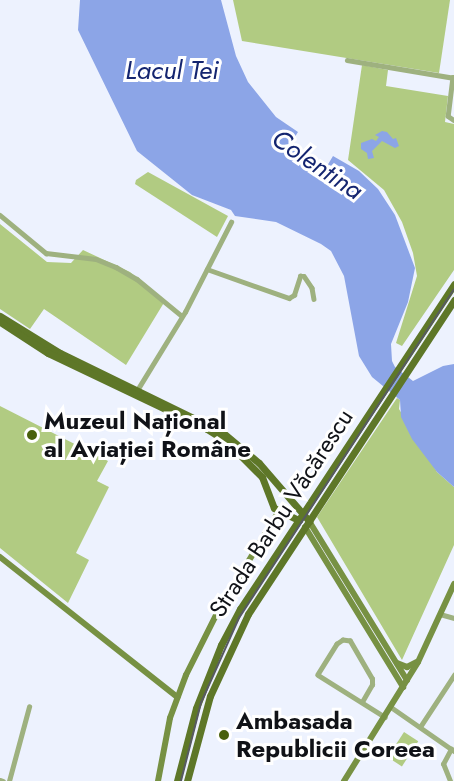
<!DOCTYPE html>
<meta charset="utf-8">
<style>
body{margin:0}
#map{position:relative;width:454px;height:781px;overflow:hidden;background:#edf2fe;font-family:Jost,sans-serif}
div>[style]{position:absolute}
.green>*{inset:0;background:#b1cb82;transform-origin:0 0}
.water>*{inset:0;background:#8ca5e7}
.street>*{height:4.5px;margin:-2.25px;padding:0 2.25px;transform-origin:2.25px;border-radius:2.25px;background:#9eb17f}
.secondary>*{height:6px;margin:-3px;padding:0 3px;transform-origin:3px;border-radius:3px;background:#779143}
.primary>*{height:7px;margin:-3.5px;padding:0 3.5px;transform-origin:3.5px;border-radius:3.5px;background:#5e7728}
.tram>*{height:1.5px;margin:-0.75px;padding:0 0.75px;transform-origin:0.75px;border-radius:0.75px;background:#575a61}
.dots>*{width:16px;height:16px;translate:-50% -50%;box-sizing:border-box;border:3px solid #fff;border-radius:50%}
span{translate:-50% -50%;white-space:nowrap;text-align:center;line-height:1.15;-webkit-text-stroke:6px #fff;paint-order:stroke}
.poi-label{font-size:24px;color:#101217;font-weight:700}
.left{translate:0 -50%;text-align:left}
.street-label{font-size:24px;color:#101217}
.water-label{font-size:26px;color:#142570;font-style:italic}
</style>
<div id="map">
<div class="green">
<i style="clip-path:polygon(233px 0,450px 0,439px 73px,242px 41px)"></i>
<i style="clip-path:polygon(362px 65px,388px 70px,386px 86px,448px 96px,445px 122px,454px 124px,454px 270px,402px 346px,396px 343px,417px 276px,413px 253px,402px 222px,384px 190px,348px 160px)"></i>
<i style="clip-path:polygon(148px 172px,228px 216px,217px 237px,135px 184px,136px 180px)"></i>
<i style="clip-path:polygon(0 224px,47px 262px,71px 263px,83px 250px,130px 272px,165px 301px,126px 365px,44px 309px,30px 329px,0 309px)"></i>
<i style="clip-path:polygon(397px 398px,400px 400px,399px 409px,437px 472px,454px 487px,454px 545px,402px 660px,317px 517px)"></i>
<i style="clip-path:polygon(0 406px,108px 461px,97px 481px,109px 487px,76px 553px,89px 560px,68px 603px,0 548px)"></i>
<i style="left:404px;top:732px;width:17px;height:30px;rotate:33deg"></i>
</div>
<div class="water">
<i style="clip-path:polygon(80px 0,221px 0,236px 56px,248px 82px,276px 117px,298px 132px,291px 143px,327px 166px,333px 156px,359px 171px,378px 189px,395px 215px,415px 268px,408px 302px,391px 344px,392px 361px,395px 367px,413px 381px,443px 366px,454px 364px,454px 487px,437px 472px,412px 439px,401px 417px,400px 400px,372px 377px,359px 356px,344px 276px,331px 251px,321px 244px,276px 222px,235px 216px,231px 210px,192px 195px,137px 151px,78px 30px)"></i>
<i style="clip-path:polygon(382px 131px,387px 132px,393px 139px,396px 138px,399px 146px,395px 148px,382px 141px,372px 151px,374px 158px,368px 159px,367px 153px,361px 149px,361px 143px,372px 139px,376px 141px,379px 137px,375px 135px)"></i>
</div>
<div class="street">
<i style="left:347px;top:60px;width:109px;rotate:9.5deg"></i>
<i style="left:453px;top:77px;width:39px;rotate:97deg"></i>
<i style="left:448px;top:116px;width:7px;rotate:34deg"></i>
<i style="left:0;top:215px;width:60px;rotate:39.6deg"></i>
<i style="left:46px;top:253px;width:50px;rotate:6.8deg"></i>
<i style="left:96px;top:259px;width:22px;rotate:22deg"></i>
<i style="left:116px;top:267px;width:24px;rotate:30deg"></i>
<i style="left:137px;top:279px;width:58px;rotate:39.4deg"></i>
<i style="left:207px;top:269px;width:87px;rotate:19.5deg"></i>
<i style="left:289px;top:298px;width:6px;rotate:-31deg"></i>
<i style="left:294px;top:295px;width:20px;rotate:-72deg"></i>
<i style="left:300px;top:276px;width:4px"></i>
<i style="left:304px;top:276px;width:14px;rotate:56deg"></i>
<i style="left:312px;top:288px;width:11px;rotate:80deg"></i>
<i style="left:136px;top:392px;width:94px;rotate:-58.5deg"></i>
<i style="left:185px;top:312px;width:101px;rotate:-62.9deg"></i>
<i style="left:440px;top:614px;width:15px;rotate:16deg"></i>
<i style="left:362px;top:702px;width:20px;rotate:-60deg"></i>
<i style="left:372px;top:685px;width:6px;rotate:-90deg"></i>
<i style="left:372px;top:679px;width:44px;rotate:-120.1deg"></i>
<i style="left:350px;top:641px;width:7px;rotate:-172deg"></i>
<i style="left:343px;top:640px;width:7px;rotate:146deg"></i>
<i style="left:337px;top:644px;width:36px;rotate:122deg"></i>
<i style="left:318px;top:675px;width:79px;rotate:32.1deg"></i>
<i style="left:391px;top:707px;width:77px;rotate:34.9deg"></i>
<i style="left:420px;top:727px;width:62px;rotate:-56.8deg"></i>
<i style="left:0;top:780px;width:3px;rotate:18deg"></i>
<i style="left:9px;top:781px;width:77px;rotate:-74.9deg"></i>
<i style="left:450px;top:781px;width:18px;rotate:-112deg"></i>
<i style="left:443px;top:764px;width:17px;rotate:-62deg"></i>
</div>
<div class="secondary">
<i style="left:309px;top:521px;width:187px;rotate:58.4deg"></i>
<i style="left:305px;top:527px;width:188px;rotate:58.5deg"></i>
<i style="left:0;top:557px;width:226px;rotate:38.3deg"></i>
<i style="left:397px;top:663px;width:11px;rotate:22deg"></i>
<i style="left:407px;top:667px;width:11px;rotate:-27deg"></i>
<i style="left:158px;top:781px;width:64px;rotate:-79.2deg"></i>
<i style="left:170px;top:718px;width:46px;rotate:-69.6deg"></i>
<i style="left:186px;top:675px;width:69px;rotate:-63.4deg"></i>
<i style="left:217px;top:613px;width:119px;rotate:-58.7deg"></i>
<i style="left:344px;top:781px;width:140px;rotate:-58.1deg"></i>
<i style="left:418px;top:662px;width:86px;rotate:-65.2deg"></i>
</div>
<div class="primary">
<i style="left:0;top:316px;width:70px;rotate:31.7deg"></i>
<i style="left:60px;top:353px;width:180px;rotate:26deg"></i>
<i style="left:222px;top:432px;width:48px;rotate:40deg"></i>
<i style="left:259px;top:463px;width:77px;rotate:49.2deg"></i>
<i style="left:0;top:322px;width:57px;rotate:32.9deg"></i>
<i style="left:48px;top:353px;width:176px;rotate:25.5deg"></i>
<i style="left:207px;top:429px;width:22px;rotate:32deg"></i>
<i style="left:226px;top:441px;width:51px;rotate:45deg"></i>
<i style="left:262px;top:477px;width:33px;rotate:69deg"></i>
<i style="left:274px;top:508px;width:28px;rotate:26deg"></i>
<i style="left:177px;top:781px;width:75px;rotate:-75.4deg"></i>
<i style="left:196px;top:708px;width:68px;rotate:-68.4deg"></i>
<i style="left:221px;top:645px;width:41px;rotate:-62.2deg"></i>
<i style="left:240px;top:609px;width:389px;rotate:-56.6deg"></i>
<i style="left:187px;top:781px;width:88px;rotate:-74.9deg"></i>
<i style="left:210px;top:696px;width:90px;rotate:-65.1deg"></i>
<i style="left:248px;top:614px;width:376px;rotate:-56.7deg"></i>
</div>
<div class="tram">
<i style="left:181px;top:781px;width:81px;rotate:-75.6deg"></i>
<i style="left:201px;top:703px;width:93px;rotate:-65.9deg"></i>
<i style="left:239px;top:618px;width:392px;rotate:-56.8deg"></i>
</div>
<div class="dots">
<i style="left:32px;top:435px;background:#49600c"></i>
<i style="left:224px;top:735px;background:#49600c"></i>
</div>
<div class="poi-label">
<span class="left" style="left:44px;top:435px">Muzeul Național<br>al Aviației Române</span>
<span class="left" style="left:236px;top:735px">Ambasada<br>Republicii Coreea</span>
</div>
<div class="street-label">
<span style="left:281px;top:513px;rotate:-57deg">Strada Barbu Văcărescu</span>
</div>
<div class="water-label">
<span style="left:172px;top:71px">Lacul Tei</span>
<span style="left:317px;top:165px;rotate:34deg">Colentina</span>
</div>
</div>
